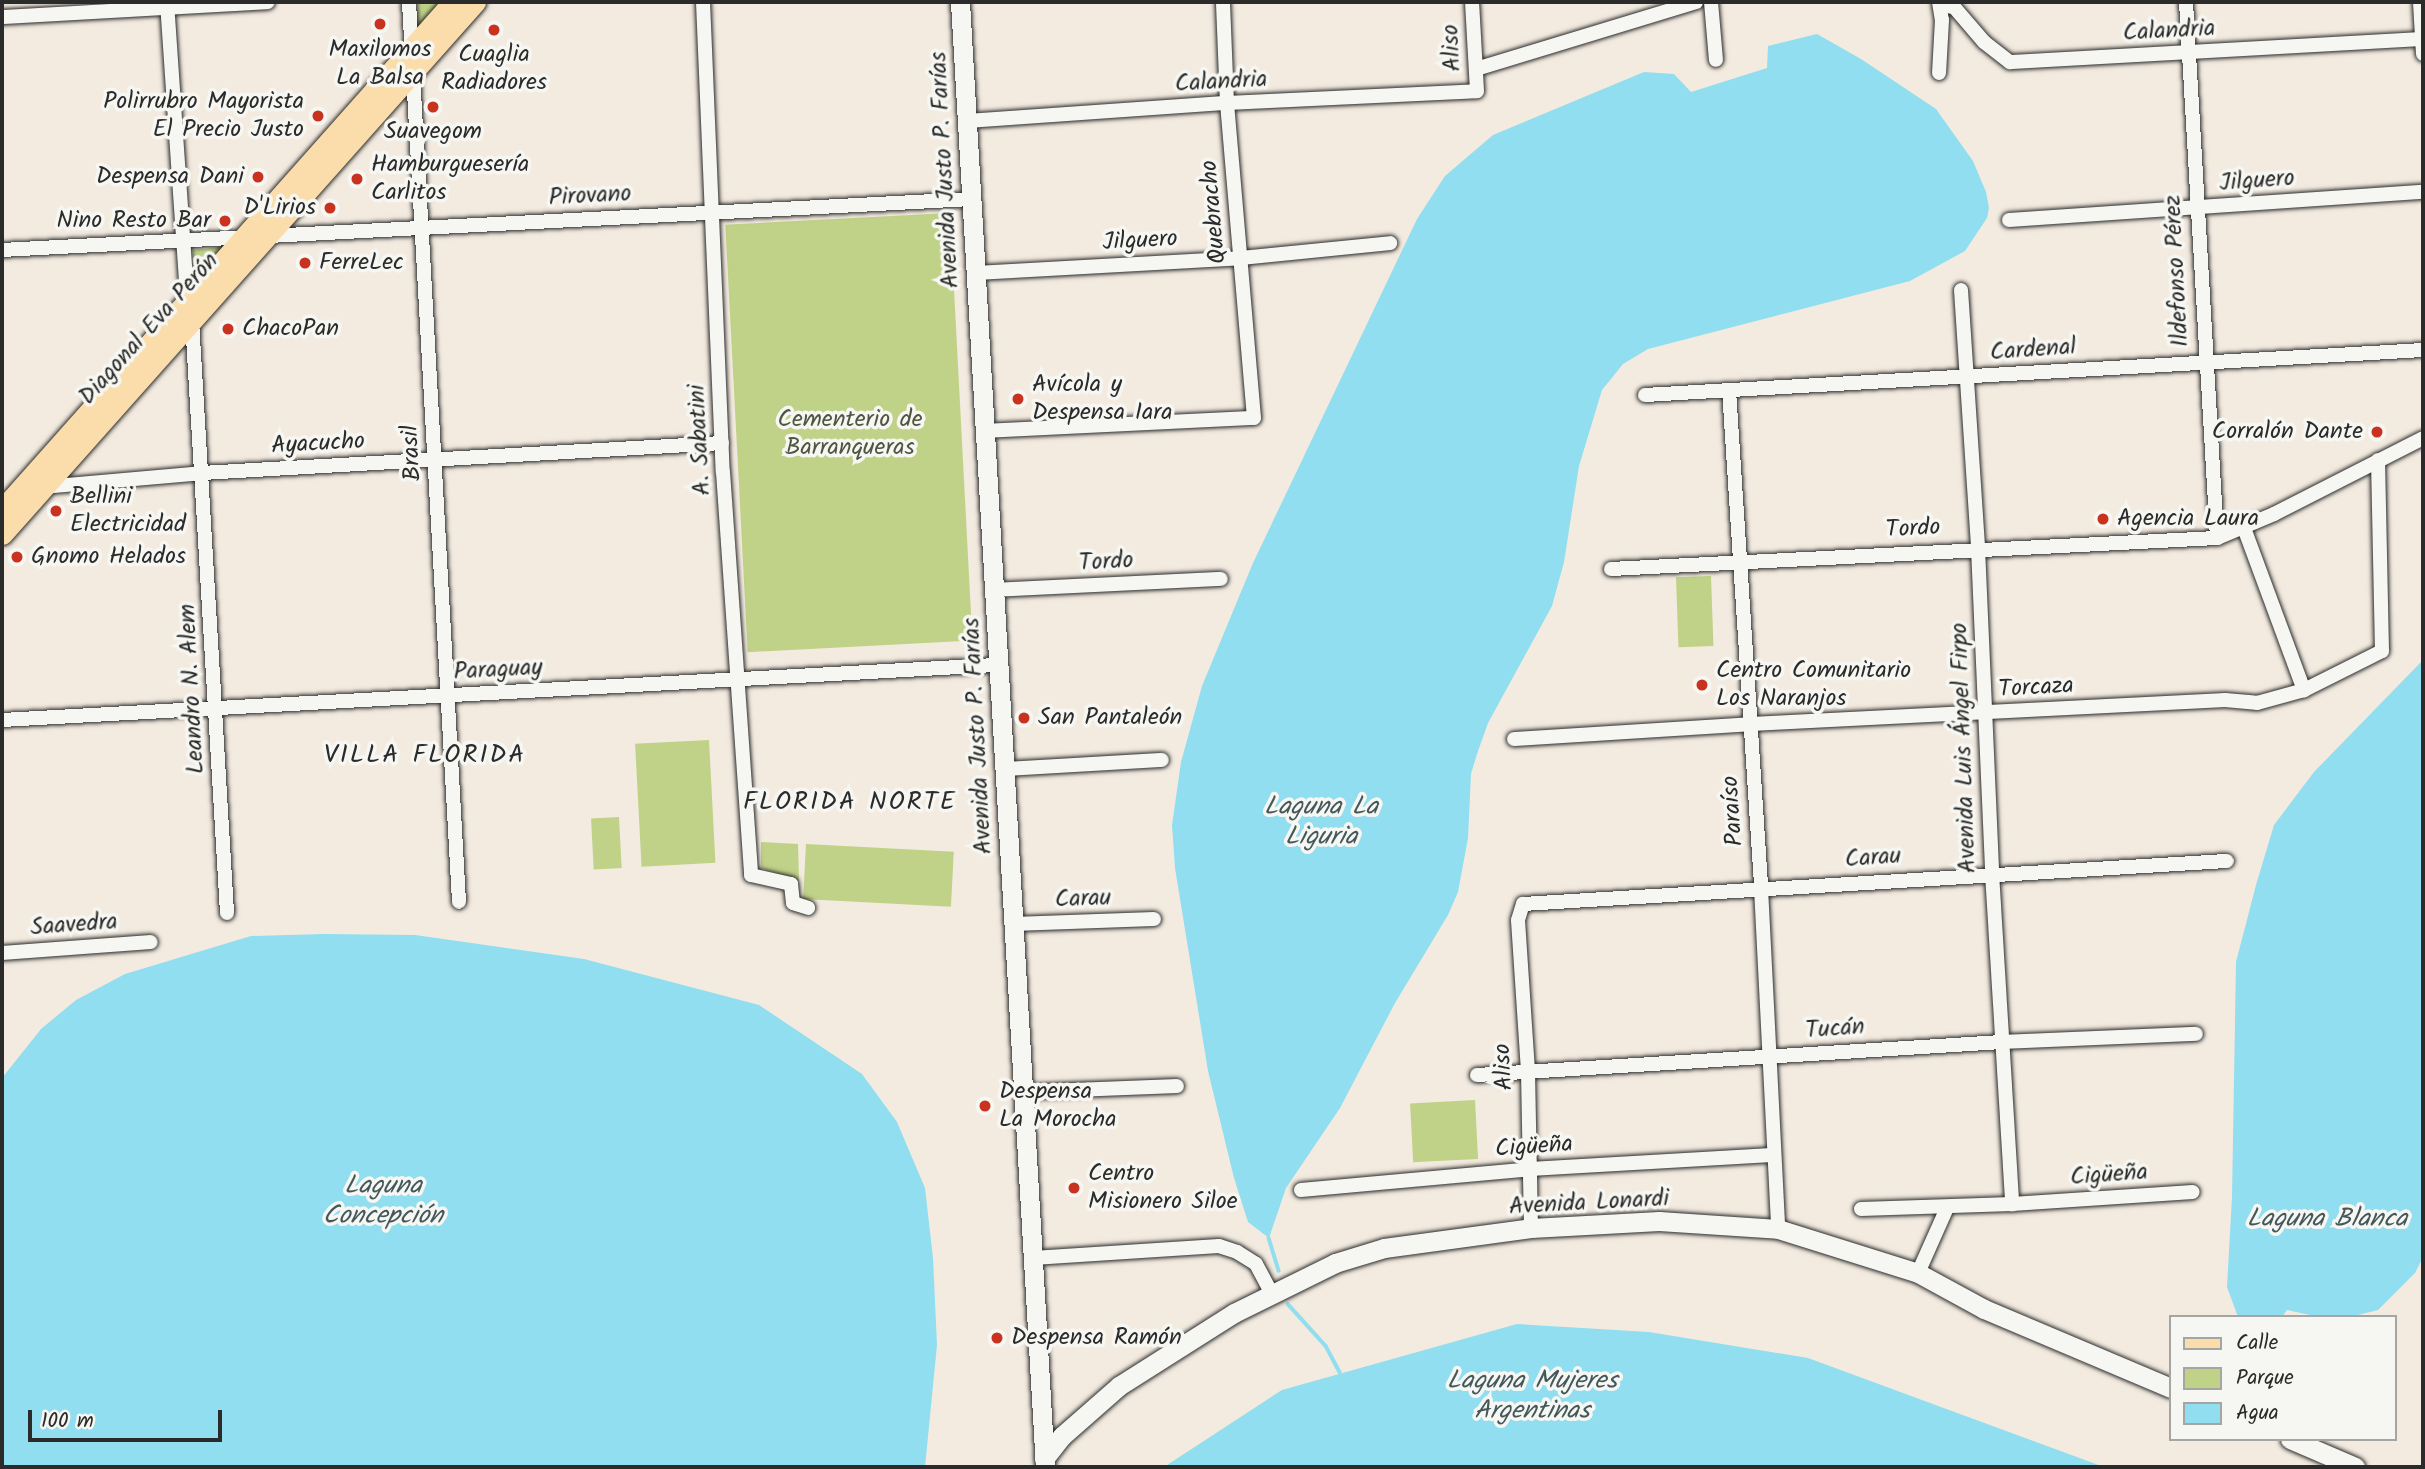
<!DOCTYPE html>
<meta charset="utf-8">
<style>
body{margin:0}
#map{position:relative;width:2425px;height:1469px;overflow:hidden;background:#f3ebe0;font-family:Kalam,sans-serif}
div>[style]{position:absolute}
.green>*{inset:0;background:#bfd287;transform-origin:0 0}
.water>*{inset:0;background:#90deef}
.stream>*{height:3.5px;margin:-1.75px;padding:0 1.75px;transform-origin:1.75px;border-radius:1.75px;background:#90deef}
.roads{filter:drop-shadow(0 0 2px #2b2b2b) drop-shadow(0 0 2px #2b2b2b)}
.street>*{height:14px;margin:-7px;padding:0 7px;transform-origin:7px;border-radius:7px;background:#f6f6f2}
.secondary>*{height:19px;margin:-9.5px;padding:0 9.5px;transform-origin:9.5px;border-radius:9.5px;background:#f6f6f2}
.primary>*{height:21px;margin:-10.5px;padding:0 10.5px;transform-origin:10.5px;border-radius:10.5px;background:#fbddab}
.dots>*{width:19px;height:19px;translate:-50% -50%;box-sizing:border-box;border:4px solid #f6f6f2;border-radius:50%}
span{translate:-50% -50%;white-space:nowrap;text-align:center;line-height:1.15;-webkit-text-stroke:7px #f6f6f2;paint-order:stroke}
.street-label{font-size:24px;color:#2b2b2b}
.poi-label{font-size:24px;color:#2b2b2b}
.right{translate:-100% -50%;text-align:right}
.left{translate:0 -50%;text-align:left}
.park-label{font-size:24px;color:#505542}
.neighbourhood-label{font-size:26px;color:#2b2b2b;letter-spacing:2px}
.water-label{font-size:26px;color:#44585c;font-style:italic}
.frame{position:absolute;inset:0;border:4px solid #2b2b2b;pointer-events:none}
.legend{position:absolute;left:2169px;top:1315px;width:228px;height:126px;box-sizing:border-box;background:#f6f6f2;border:2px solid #a5a5a2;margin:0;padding:9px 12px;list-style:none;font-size:21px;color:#2b2b2b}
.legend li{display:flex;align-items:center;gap:14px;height:35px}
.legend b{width:35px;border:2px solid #a5a5a2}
.scale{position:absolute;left:28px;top:1410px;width:194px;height:32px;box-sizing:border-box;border:4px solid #2b2b2b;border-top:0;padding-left:9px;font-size:21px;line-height:24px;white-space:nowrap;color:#2b2b2b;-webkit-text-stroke:5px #f6f6f2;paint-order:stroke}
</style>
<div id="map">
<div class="green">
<i style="clip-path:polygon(418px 2px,442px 2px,422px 26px,416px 22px)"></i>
<i style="left:950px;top:213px;width:428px;height:225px;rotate:87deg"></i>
<i style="clip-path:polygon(222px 247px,195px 280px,193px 250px)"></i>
<i style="left:1711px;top:576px;width:70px;height:35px;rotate:88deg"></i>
<i style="left:709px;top:740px;width:123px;height:74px;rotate:87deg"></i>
<i style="left:619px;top:817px;width:51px;height:28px;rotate:87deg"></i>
<i style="clip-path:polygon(761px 842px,798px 844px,799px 881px,761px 868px)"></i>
<i style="left:806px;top:844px;width:148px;height:55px;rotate:3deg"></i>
<i style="left:1475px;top:1100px;width:59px;height:65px;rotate:87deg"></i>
</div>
<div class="water">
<i style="clip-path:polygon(1817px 34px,1861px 59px,1936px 109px,1973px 161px,1986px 192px,1989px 208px,1987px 218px,1965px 251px,1910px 281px,1648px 349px,1623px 364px,1602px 390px,1579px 466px,1564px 562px,1552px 606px,1488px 723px,1477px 754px,1471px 774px,1468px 838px,1458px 892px,1448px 915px,1395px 1003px,1340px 1108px,1286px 1188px,1269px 1238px,1248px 1222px,1234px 1178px,1208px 1071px,1175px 868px,1172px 825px,1181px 762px,1202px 686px,1253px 563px,1417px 219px,1445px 176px,1493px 135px,1644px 72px,1674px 74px,1691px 92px,1767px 68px,1768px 46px)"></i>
<i style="clip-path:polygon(2423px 660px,2423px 1257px,2415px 1273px,2378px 1310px,2350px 1317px,2319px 1317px,2287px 1310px,2282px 1317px,2238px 1317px,2227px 1287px,2232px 1197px,2236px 962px,2256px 885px,2274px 825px,2314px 772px)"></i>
<i style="clip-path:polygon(323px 934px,415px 935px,584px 959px,759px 1005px,862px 1074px,897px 1122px,925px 1188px,933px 1258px,937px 1345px,925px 1467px,2px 1467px,2px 1078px,41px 1029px,76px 1000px,125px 974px,251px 936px)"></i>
<i style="clip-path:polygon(1517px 1324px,1649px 1332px,1808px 1358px,2104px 1467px,1164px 1467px,1282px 1390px)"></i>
</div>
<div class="stream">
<i style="left:1269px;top:1238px;width:34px;rotate:73deg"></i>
<i style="left:1288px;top:1304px;width:57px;rotate:47.9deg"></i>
<i style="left:1326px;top:1346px;width:30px;rotate:62deg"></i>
</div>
<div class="roads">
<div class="street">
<i style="left:167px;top:2px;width:297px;rotate:86.1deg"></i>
<i style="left:187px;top:298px;width:23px;rotate:77deg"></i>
<i style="left:192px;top:320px;width:594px;rotate:86.62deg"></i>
<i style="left:409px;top:2px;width:901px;rotate:86.82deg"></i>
<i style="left:703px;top:2px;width:470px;rotate:87.6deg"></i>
<i style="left:723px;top:472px;width:404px;rotate:86deg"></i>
<i style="left:751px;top:875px;width:41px;rotate:12.7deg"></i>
<i style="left:791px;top:884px;width:19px;rotate:84deg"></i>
<i style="left:793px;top:903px;width:16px;rotate:18deg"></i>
<i style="left:1711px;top:2px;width:58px;rotate:85.1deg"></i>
<i style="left:1939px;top:2px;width:18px;rotate:81deg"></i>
<i style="left:1942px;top:20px;width:53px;rotate:93.2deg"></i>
<i style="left:2186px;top:2px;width:537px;rotate:86.69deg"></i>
<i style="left:2420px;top:2px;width:52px;rotate:86.7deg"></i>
<i style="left:1940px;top:5px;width:14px;rotate:8deg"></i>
<i style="left:1954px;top:7px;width:46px;rotate:49.4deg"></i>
<i style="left:1984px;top:42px;width:33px;rotate:38deg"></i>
<i style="left:2010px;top:62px;width:414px;rotate:-3.2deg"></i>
<i style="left:2px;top:17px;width:266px;rotate:-3.2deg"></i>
<i style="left:1476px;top:69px;width:230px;rotate:-16.9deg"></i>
<i style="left:967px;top:121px;width:261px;rotate:-4deg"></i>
<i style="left:1227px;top:103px;width:250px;rotate:-2.7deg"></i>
<i style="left:1477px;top:91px;width:89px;rotate:-93.2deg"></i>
<i style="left:2009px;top:220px;width:415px;rotate:-3.9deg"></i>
<i style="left:2px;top:250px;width:971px;rotate:-3.01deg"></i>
<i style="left:976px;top:273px;width:265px;rotate:-3.2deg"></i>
<i style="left:1241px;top:258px;width:150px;rotate:-5.7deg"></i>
<i style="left:1961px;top:290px;width:259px;rotate:86.2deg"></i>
<i style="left:1978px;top:548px;width:325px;rotate:87.5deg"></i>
<i style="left:1992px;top:873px;width:332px;rotate:86.5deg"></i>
<i style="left:1729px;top:390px;width:499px;rotate:86.3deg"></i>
<i style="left:1761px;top:888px;width:341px;rotate:87.1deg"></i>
<i style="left:1645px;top:395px;width:779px;rotate:-3.31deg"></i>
<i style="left:985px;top:431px;width:269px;rotate:-2.8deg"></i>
<i style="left:1254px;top:418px;width:316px;rotate:-94.9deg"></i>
<i style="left:1227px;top:103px;width:101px;rotate:-92.3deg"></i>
<i style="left:43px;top:487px;width:160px;rotate:-5deg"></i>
<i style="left:202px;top:473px;width:521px;rotate:-3.3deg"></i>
<i style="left:2244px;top:528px;width:173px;rotate:69.7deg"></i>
<i style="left:1611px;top:569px;width:607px;rotate:-2.93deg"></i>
<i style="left:2217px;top:538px;width:62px;rotate:-22.8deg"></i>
<i style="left:2274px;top:514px;width:167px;rotate:-27deg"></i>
<i style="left:994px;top:590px;width:227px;rotate:-2.8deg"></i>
<i style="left:2px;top:720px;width:996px;rotate:-3.17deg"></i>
<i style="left:1514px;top:739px;width:237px;rotate:-3.6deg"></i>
<i style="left:1751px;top:724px;width:475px;rotate:-2.9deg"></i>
<i style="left:2225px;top:700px;width:32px;rotate:5deg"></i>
<i style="left:2257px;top:703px;width:49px;rotate:-15.5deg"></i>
<i style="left:2304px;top:690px;width:87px;rotate:-26.6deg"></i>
<i style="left:2382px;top:651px;width:191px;rotate:-91.2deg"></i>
<i style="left:1004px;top:769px;width:158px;rotate:-3.3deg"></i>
<i style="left:1013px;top:924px;width:141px;rotate:-2deg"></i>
<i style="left:2px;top:953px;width:149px;rotate:-4.2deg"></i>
<i style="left:1477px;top:1075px;width:526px;rotate:-3.6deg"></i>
<i style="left:2002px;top:1042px;width:194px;rotate:-2.4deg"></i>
<i style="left:1023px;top:1092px;width:154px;rotate:-2.2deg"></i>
<i style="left:1301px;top:1190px;width:230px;rotate:-5.2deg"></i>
<i style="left:1530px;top:1169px;width:242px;rotate:-3.3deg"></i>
<i style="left:1861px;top:1209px;width:151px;rotate:-1.9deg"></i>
<i style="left:2012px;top:1204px;width:181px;rotate:-3.8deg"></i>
<i style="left:1531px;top:1228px;width:157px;rotate:-91.1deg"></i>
<i style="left:1528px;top:1071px;width:151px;rotate:-93.8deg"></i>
<i style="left:1518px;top:920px;width:17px;rotate:-73deg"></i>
<i style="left:1523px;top:904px;width:705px;rotate:-3.5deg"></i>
<i style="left:1033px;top:1258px;width:186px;rotate:-3.7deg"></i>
<i style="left:1219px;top:1246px;width:19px;rotate:18deg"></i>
<i style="left:1237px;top:1252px;width:22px;rotate:32deg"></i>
<i style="left:1256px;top:1264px;width:34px;rotate:62deg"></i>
<i style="left:1918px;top:1273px;width:71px;rotate:-66deg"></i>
</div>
<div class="secondary">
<i style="left:960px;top:2px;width:1467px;rotate:86.68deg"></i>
<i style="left:2290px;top:1439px;width:71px;rotate:23.3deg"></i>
<i style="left:1044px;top:1459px;width:29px;rotate:-52deg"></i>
<i style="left:1062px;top:1436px;width:76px;rotate:-41.3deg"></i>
<i style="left:1119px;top:1386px;width:136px;rotate:-32.4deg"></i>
<i style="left:1234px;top:1313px;width:113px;rotate:-26.3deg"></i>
<i style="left:1335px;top:1263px;width:51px;rotate:-17deg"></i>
<i style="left:1384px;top:1248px;width:148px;rotate:-7.7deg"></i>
<i style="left:1531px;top:1228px;width:128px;rotate:-3.1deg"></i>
<i style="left:1659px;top:1221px;width:119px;rotate:3.8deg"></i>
<i style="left:1778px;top:1229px;width:147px;rotate:17.4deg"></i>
<i style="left:1918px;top:1273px;width:75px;rotate:28.6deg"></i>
<i style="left:1984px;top:1309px;width:203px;rotate:22.9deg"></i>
</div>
<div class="primary">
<i style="left:2px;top:510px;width:679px;rotate:-48.4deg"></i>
<i style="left:2px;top:534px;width:712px;rotate:-48.36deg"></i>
</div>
</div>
<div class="dots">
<i style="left:380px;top:24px;background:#c8321e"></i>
<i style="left:494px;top:30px;background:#c8321e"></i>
<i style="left:433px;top:107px;background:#c8321e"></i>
<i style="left:318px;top:116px;background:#c8321e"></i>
<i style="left:258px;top:177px;background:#c8321e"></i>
<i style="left:357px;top:179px;background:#c8321e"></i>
<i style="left:330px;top:208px;background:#c8321e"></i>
<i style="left:225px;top:221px;background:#c8321e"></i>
<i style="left:305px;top:263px;background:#c8321e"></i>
<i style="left:228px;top:329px;background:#c8321e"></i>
<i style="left:1018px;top:399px;background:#c8321e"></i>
<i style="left:2377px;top:432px;background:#c8321e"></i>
<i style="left:56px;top:511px;background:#c8321e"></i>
<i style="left:2103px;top:519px;background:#c8321e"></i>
<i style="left:17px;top:557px;background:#c8321e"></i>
<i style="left:1702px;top:685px;background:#c8321e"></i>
<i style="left:1024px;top:718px;background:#c8321e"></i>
<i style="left:985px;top:1106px;background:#c8321e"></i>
<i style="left:1074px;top:1188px;background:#c8321e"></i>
<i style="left:997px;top:1338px;background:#c8321e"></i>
</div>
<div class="street-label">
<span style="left:2169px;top:31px;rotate:-3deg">Calandria</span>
<span style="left:1452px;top:48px;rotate:-93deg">Aliso</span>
<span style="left:1221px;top:82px;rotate:-3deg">Calandria</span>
<span style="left:945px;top:170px;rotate:-93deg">Avenida Justo P. Farías</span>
<span style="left:2257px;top:181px;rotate:-4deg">Jilguero</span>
<span style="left:590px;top:196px;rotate:-3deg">Pirovano</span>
<span style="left:1214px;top:212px;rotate:-95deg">Quebracho</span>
<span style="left:1140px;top:241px;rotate:-3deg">Jilguero</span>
<span style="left:2177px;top:271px;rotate:-93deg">Ildefonso Pérez</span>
<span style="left:149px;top:329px;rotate:-48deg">Diagonal Eva Perón</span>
<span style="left:2033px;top:350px;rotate:-4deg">Cardenal</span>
<span style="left:700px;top:440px;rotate:-93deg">A. Sabatini</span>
<span style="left:318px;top:444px;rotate:-3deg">Ayacucho</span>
<span style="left:412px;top:453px;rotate:-93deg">Brasil</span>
<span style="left:1913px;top:529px;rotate:-3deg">Tordo</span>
<span style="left:1106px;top:562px;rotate:-3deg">Tordo</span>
<span style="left:498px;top:670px;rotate:-3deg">Paraguay</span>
<span style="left:2036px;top:688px;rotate:-3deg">Torcaza</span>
<span style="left:192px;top:689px;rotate:-93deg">Leandro N. Alem</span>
<span style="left:978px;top:736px;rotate:-93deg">Avenida Justo P. Farías</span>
<span style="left:1964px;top:748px;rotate:-92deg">Avenida Luis Ángel Firpo</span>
<span style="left:1733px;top:811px;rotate:-94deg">Paraíso</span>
<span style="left:1873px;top:858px;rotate:-4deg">Carau</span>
<span style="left:1083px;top:899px;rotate:-2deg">Carau</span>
<span style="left:74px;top:925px;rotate:-4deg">Saavedra</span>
<span style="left:1835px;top:1029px;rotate:-4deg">Tucán</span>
<span style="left:1504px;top:1067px;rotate:-93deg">Aliso</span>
<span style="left:1534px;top:1147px;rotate:-4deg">Cigüeña</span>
<span style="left:2109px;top:1175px;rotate:-4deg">Cigüeña</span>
<span style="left:1589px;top:1203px;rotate:-3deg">Avenida Lonardi</span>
</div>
<div class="poi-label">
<span style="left:380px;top:64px">Maxilomos<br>La Balsa</span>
<span style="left:494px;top:69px">Cuaglia<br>Radiadores</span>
<span class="right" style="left:304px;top:116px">Polirrubro Mayorista<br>El Precio Justo</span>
<span style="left:433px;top:132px">Suavegom</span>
<span class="left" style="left:371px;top:179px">Hamburguesería<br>Carlitos</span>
<span class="right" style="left:244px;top:177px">Despensa Dani</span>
<span class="right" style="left:316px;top:208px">D'Lirios</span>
<span class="right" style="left:211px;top:221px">Nino Resto Bar</span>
<span class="left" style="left:319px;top:263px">FerreLec</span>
<span class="left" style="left:242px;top:329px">ChacoPan</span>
<span class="left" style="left:1032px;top:399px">Avícola y<br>Despensa Iara</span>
<span class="right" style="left:2363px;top:432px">Corralón Dante</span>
<span class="left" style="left:70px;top:511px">Bellini<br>Electricidad</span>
<span class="left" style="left:2117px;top:519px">Agencia Laura</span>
<span class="left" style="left:31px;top:557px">Gnomo Helados</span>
<span class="left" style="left:1716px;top:685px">Centro Comunitario<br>Los Naranjos</span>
<span class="left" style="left:1038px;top:718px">San Pantaleón</span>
<span class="left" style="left:999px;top:1106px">Despensa<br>La Morocha</span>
<span class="left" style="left:1088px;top:1188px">Centro<br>Misionero Siloe</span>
<span class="left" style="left:1011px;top:1338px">Despensa Ramón</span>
</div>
<div class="park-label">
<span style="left:850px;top:434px">Cementerio de<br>Barranqueras</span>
</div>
<div class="neighbourhood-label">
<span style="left:425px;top:756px">VILLA FLORIDA</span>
<span style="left:850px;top:803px">FLORIDA NORTE</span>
</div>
<div class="water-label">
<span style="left:1321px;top:823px">Laguna La<br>Liguria</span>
<span style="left:383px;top:1202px">Laguna<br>Concepción</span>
<span style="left:2327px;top:1220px">Laguna Blanca</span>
<span style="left:1532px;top:1397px">Laguna Mujeres<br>Argentinas</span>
</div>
<div class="frame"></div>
<ul class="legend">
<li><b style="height:9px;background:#fbddab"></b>Calle</li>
<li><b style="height:19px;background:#bfd287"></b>Parque</li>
<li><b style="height:19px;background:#90deef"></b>Agua</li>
</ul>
<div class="scale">100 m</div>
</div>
